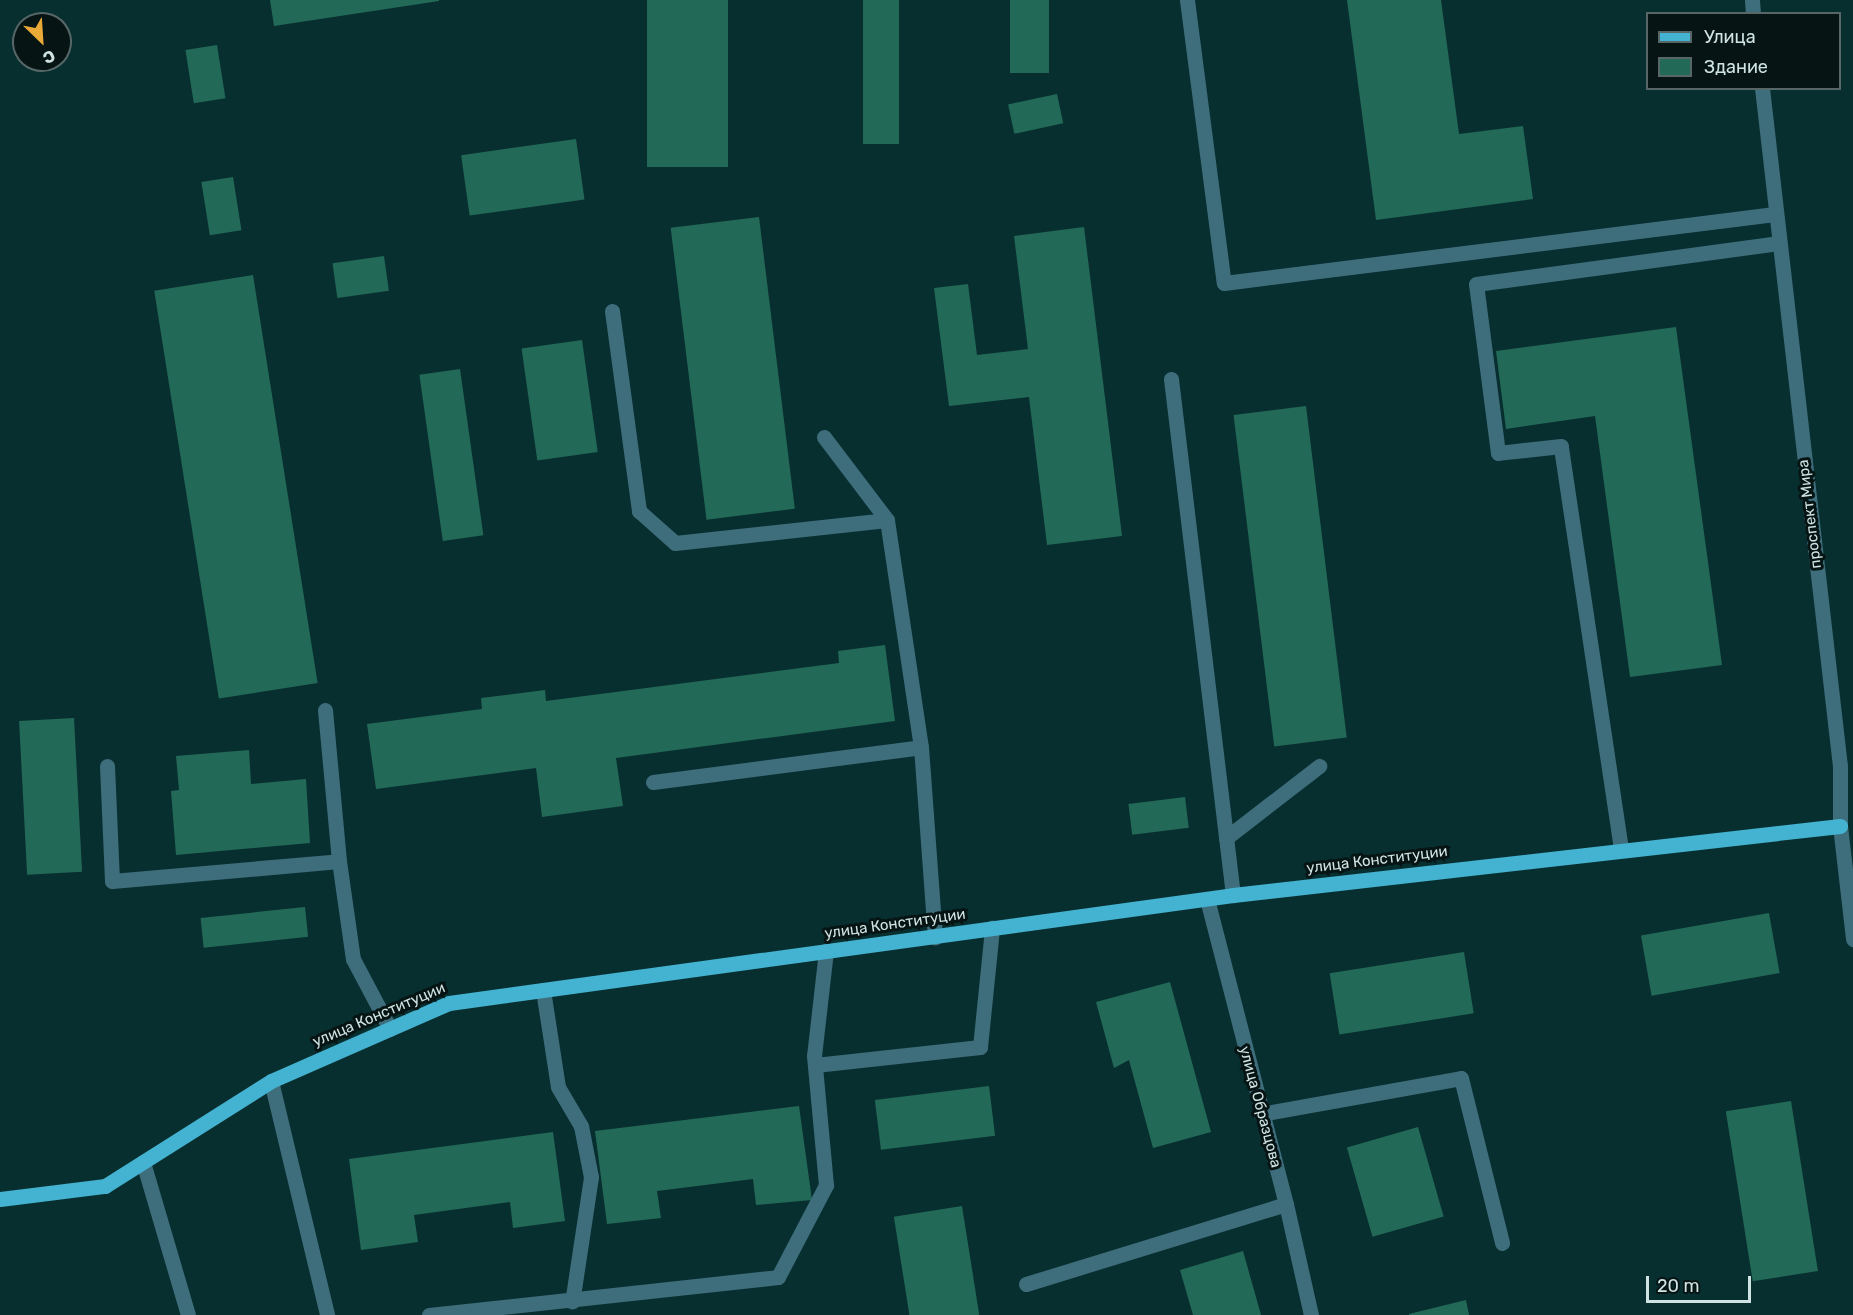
<!DOCTYPE html>
<meta charset="utf-8">
<style>
body{margin:0}
#map{position:relative;width:1853px;height:1315px;overflow:hidden;background:#082f2f;font-family:Rubik,sans-serif}
div>[style]{position:absolute}
.building>*{inset:0;background:#236957;transform-origin:0 0}
.minor>*{height:15px;margin:-7.5px;padding:0 7.5px;transform-origin:7.5px;border-radius:7.5px;background:#3e6d7c}
.major>*{height:15px;margin:-7.5px;padding:0 7.5px;transform-origin:7.5px;border-radius:7.5px;background:#44b2d1}
span{translate:-50% -50%;white-space:nowrap;text-align:center;line-height:1.15;-webkit-text-stroke:6px #061414;paint-order:stroke}
.street-label{font-size:15px;color:#d0e3e3}
.legend{position:absolute;left:1646px;top:12px;width:195px;height:78px;box-sizing:border-box;background:#061414;border:2px solid #576767;margin:0;padding:8px 10px;list-style:none;font-size:18px;color:#d0e3e3}
.legend li{display:flex;align-items:center;gap:12px;height:30px}
.legend b{width:30px;border:2px solid #576767}
.north{position:absolute;left:12px;top:12px;width:60px;height:60px;box-sizing:border-box;background:#061414;border:2px solid #576767;border-radius:50%;rotate:155deg;font-size:16px;font-weight:700;line-height:24px;text-align:center;color:#d0e3e3}
.north::after{content:'';display:block;margin:auto;width:21px;height:27px;background:#e9aa38;clip-path:polygon(50% 0,100% 100%,50% 72%,0 100%)}
.scale{position:absolute;left:1646px;top:1276px;width:105px;height:27px;box-sizing:border-box;border:3px solid #d0e3e3;border-top:0;padding-left:8px;font-size:18px;line-height:21px;white-space:nowrap;color:#d0e3e3;-webkit-text-stroke:4px #061414;paint-order:stroke}
</style>
<div id="map">
<div class="building">
<i style="clip-path:polygon(270px 0,439px 0,439px 1px,274px 26px)"></i>
<i style="left:647px;top:0;width:81px;height:167px"></i>
<i style="left:863px;top:0;width:36px;height:144px"></i>
<i style="left:1010px;top:0;width:39px;height:73px"></i>
<i style="clip-path:polygon(1347px 0,1441px 0,1459px 134px,1523px 126px,1533px 199px,1376px 220px)"></i>
<i style="left:217px;top:45px;width:54px;height:32px;rotate:81deg"></i>
<i style="left:1057px;top:94px;width:30px;height:50px;rotate:78deg"></i>
<i style="left:576px;top:139px;width:61px;height:116px;rotate:82deg"></i>
<i style="left:233px;top:177px;width:54px;height:32px;rotate:81deg"></i>
<i style="left:759px;top:217px;width:294px;height:89px;rotate:83deg"></i>
<i style="clip-path:polygon(1084px 227px,1122px 536px,1047px 545px,1029px 397px,949px 406px,934px 288px,968px 284px,977px 355px,1028px 349px,1014px 236px)"></i>
<i style="left:384px;top:256px;width:35px;height:52px;rotate:82deg"></i>
<i style="left:253px;top:275px;width:413px;height:100px;rotate:81deg"></i>
<i style="clip-path:polygon(1676px 327px,1722px 665px,1630px 677px,1595px 416px,1506px 429px,1496px 351px)"></i>
<i style="left:582px;top:340px;width:113px;height:61px;rotate:82deg"></i>
<i style="left:460px;top:369px;width:168px;height:41px;rotate:82deg"></i>
<i style="left:1306px;top:406px;width:334px;height:73px;rotate:83deg"></i>
<i style="clip-path:polygon(885px 645px,895px 721px,616px 758px,623px 806px,542px 817px,536px 768px,376px 789px,367px 724px,482px 709px,481px 698px,545px 690px,546px 701px,839px 663px,838px 651px)"></i>
<i style="left:74px;top:718px;width:154px;height:55px;rotate:87deg"></i>
<i style="clip-path:polygon(249px 750px,251px 784px,306px 779px,310px 843px,176px 855px,171px 791px,179px 790px,176px 756px)"></i>
<i style="left:1185px;top:797px;width:31px;height:57px;rotate:83deg"></i>
<i style="left:305px;top:907px;width:30px;height:105px;rotate:84deg"></i>
<i style="left:1769px;top:913px;width:61px;height:130px;rotate:80deg"></i>
<i style="left:1464px;top:952px;width:62px;height:136px;rotate:81deg"></i>
<i style="clip-path:polygon(1170px 982px,1211px 1132px,1153px 1148px,1129px 1060px,1114px 1068px,1096px 1002px)"></i>
<i style="left:989px;top:1086px;width:50px;height:115px;rotate:83deg"></i>
<i style="left:1791px;top:1101px;width:172px;height:66px;rotate:81deg"></i>
<i style="clip-path:polygon(799px 1106px,812px 1200px,756px 1205px,753px 1179px,657px 1191px,661px 1218px,607px 1224px,595px 1131px)"></i>
<i style="left:1418px;top:1127px;width:93px;height:74px;rotate:74deg"></i>
<i style="clip-path:polygon(553px 1132px,565px 1221px,513px 1228px,510px 1202px,414px 1215px,418px 1242px,361px 1250px,349px 1159px)"></i>
<i style="left:962px;top:1206px;width:110px;height:69px;rotate:81deg"></i>
<i style="clip-path:polygon(1243px 1251px,1261px 1315px,1193px 1315px,1180px 1270px)"></i>
<i style="clip-path:polygon(1466px 1300px,1469px 1315px,1409px 1315px,1409px 1314px)"></i>
</div>
<div class="minor">
<i style="left:1187px;top:0;width:285px;rotate:82.6deg"></i>
<i style="left:1224px;top:283px;width:555px;rotate:-7.14deg"></i>
<i style="left:1752px;top:0;width:14px;rotate:86deg"></i>
<i style="left:1762px;top:88px;width:682px;rotate:83.44deg"></i>
<i style="left:1840px;top:766px;width:60px;rotate:90deg"></i>
<i style="left:1840px;top:826px;width:114px;rotate:83.4deg"></i>
<i style="left:612px;top:311px;width:202px;rotate:82.3deg"></i>
<i style="left:639px;top:511px;width:48px;rotate:41.6deg"></i>
<i style="left:675px;top:543px;width:213px;rotate:-6.2deg"></i>
<i style="left:1171px;top:379px;width:520px;rotate:83.15deg"></i>
<i style="left:824px;top:437px;width:104px;rotate:52.8deg"></i>
<i style="left:887px;top:520px;width:230px;rotate:81.5deg"></i>
<i style="left:921px;top:747px;width:191px;rotate:85.8deg"></i>
<i style="left:325px;top:710px;width:152px;rotate:84.7deg"></i>
<i style="left:107px;top:766px;width:115px;rotate:87.5deg"></i>
<i style="left:112px;top:881px;width:228px;rotate:-5deg"></i>
<i style="left:339px;top:861px;width:99px;rotate:81.9deg"></i>
<i style="left:353px;top:959px;width:79px;rotate:62.1deg"></i>
<i style="left:653px;top:782px;width:270px;rotate:-7.4deg"></i>
<i style="left:1226px;top:838px;width:118px;rotate:-37.7deg"></i>
<i style="left:1621px;top:849px;width:407px;rotate:-98.5deg"></i>
<i style="left:1561px;top:446px;width:63px;rotate:173.7deg"></i>
<i style="left:1498px;top:453px;width:170px;rotate:-97.4deg"></i>
<i style="left:1476px;top:284px;width:306px;rotate:-7.7deg"></i>
<i style="left:1207px;top:899px;width:315px;rotate:75.5deg"></i>
<i style="left:1286px;top:1204px;width:114px;rotate:77.3deg"></i>
<i style="left:543px;top:990px;width:98px;rotate:81.2deg"></i>
<i style="left:558px;top:1087px;width:45px;rotate:59.5deg"></i>
<i style="left:581px;top:1126px;width:52px;rotate:78.9deg"></i>
<i style="left:591px;top:1177px;width:126px;rotate:98.6deg"></i>
<i style="left:815px;top:1065px;width:166px;rotate:-6.2deg"></i>
<i style="left:980px;top:1047px;width:120px;rotate:-84.2deg"></i>
<i style="left:271px;top:1081px;width:241px;rotate:76.5deg"></i>
<i style="left:1261px;top:1114px;width:203px;rotate:-10.2deg"></i>
<i style="left:1461px;top:1078px;width:170px;rotate:76deg"></i>
<i style="left:143px;top:1162px;width:159px;rotate:73.6deg"></i>
<i style="left:1026px;top:1284px;width:272px;rotate:-17.1deg"></i>
<i style="left:429px;top:1315px;width:351px;rotate:-6.2deg"></i>
<i style="left:778px;top:1277px;width:104px;rotate:-62.4deg"></i>
<i style="left:826px;top:1185px;width:130px;rotate:-95.3deg"></i>
<i style="left:814px;top:1056px;width:106px;rotate:-83.5deg"></i>
</div>
<div class="major">
<i style="left:0;top:1199px;width:106px;rotate:-7.1deg"></i>
<i style="left:105px;top:1186px;width:196px;rotate:-32.3deg"></i>
<i style="left:271px;top:1081px;width:194px;rotate:-23.7deg"></i>
<i style="left:449px;top:1003px;width:791px;rotate:-7.84deg"></i>
<i style="left:1233px;top:895px;width:611px;rotate:-6.49deg"></i>
</div>
<div class="street-label">
<span style="left:1810px;top:514px;rotate:-97deg">проспект Мира</span>
<span style="left:1377px;top:860px;rotate:-7deg">улица Конституции</span>
<span style="left:895px;top:924px;rotate:-8deg">улица Конституции</span>
<span style="left:379px;top:1015px;rotate:-23deg">улица Конституции</span>
<span style="left:1260px;top:1107px;rotate:75deg">улица Образцова</span>
</div>
<ul class="legend">
<li><b style="height:8px;background:#44b2d1"></b>Улица</li>
<li><b style="height:16px;background:#236957"></b>Здание</li>
</ul>
<div class="north">С</div>
<div class="scale">20 m</div>
</div>
